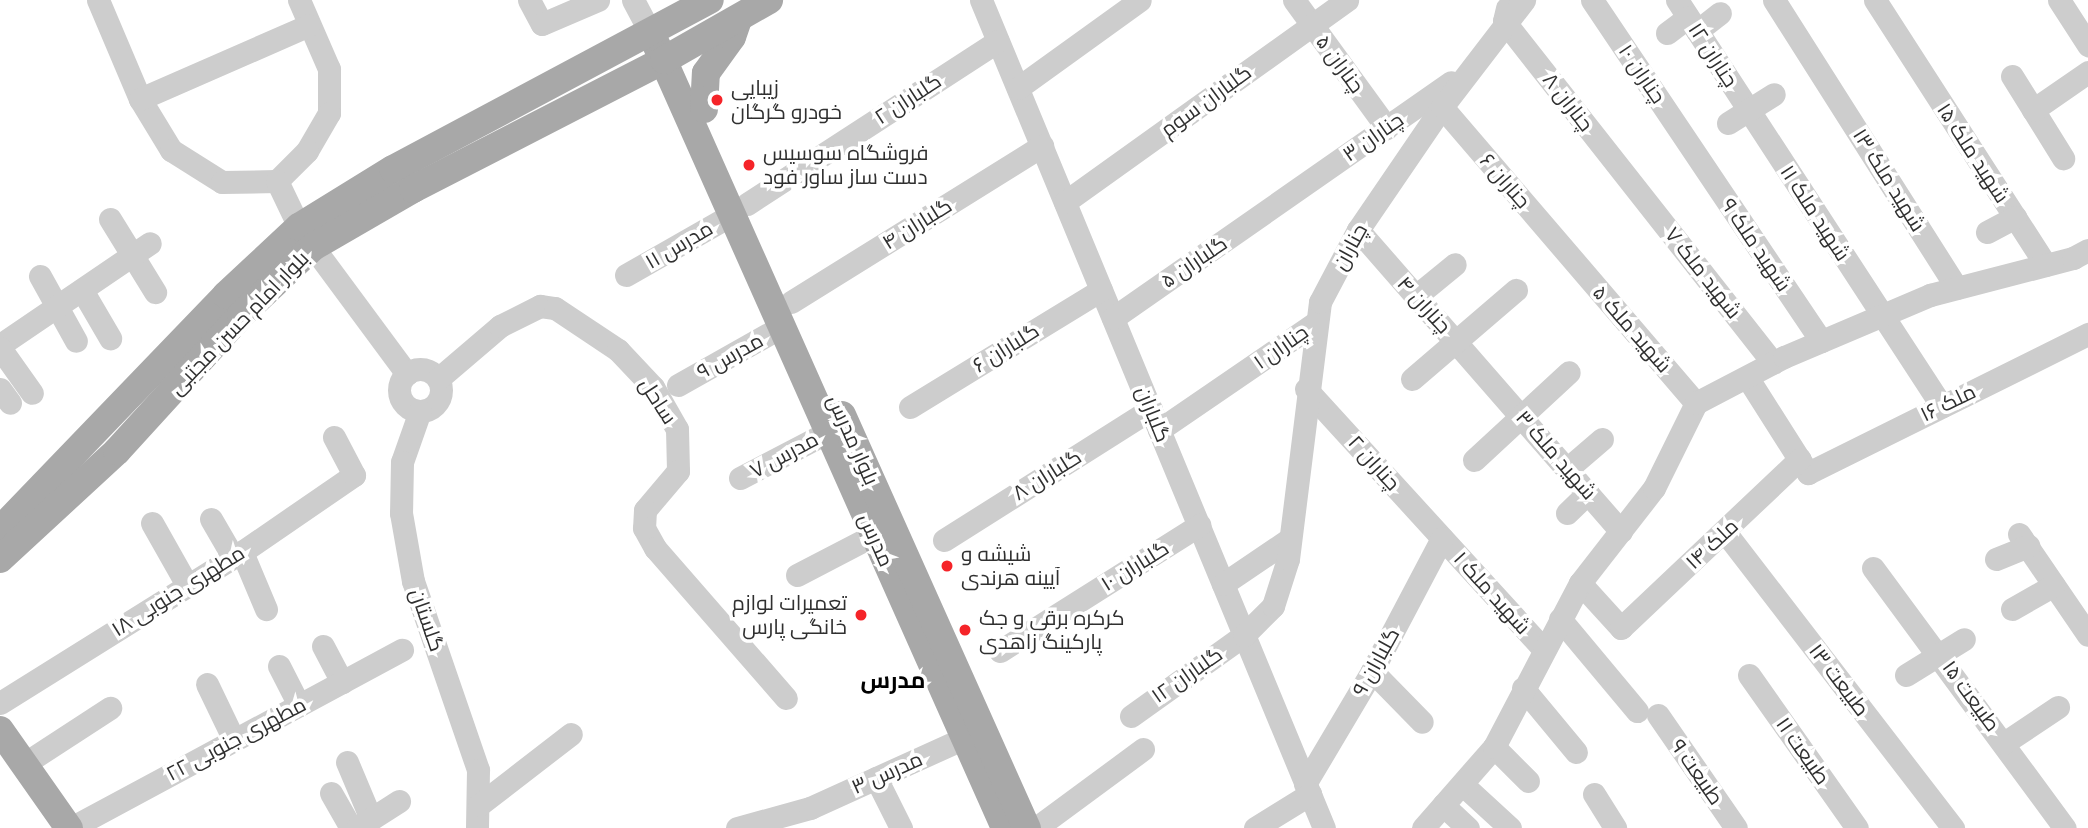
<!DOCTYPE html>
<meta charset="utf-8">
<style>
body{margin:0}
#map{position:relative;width:2088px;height:828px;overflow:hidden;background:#fff;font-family:"Public Sans",Cairo,sans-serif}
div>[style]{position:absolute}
.minor>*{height:23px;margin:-11.5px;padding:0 11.5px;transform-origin:11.5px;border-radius:11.5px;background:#cdcdcd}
.minor>.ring{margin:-11.5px;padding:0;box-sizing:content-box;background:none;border:23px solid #cdcdcd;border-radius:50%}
.major>*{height:28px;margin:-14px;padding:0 14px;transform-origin:14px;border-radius:14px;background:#a8a8a8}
.dots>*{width:19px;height:19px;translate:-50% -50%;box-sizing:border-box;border:4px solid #fff;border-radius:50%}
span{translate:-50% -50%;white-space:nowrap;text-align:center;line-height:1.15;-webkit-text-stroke:7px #fff;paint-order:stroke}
.street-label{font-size:21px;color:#303030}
.poi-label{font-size:21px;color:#303030}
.left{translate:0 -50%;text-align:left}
.right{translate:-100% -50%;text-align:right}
.neighbourhood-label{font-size:23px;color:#000;font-weight:700}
</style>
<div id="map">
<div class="minor">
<i style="left:98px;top:0;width:108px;rotate:67deg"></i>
<i style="left:140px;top:99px;width:60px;rotate:58.7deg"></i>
<i style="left:171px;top:150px;width:60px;rotate:32.1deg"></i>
<i style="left:222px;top:182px;width:55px;rotate:-1deg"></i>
<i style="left:299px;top:0;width:75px;rotate:66.5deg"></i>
<i style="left:329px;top:69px;width:44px;rotate:90deg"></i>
<i style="left:329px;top:113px;width:44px;rotate:120.1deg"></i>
<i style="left:307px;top:151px;width:42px;rotate:135deg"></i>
<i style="left:277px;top:181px;width:51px;rotate:64.4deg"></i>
<i style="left:529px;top:0;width:27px;rotate:62deg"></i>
<i style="left:542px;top:24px;width:61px;rotate:-23.2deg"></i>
<i style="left:633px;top:0;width:38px;rotate:62deg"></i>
<i style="left:981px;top:0;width:896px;rotate:67.5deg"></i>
<i style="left:1294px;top:0;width:158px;rotate:54deg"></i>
<i style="left:1592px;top:0;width:411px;rotate:56.1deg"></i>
<i style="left:1677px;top:0;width:485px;rotate:56.9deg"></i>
<i style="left:1774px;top:0;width:341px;rotate:57.6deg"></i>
<i style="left:1875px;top:0;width:315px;rotate:57.2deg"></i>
<i style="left:2059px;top:0;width:54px;rotate:57.2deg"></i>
<i style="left:1507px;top:8px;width:13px;rotate:103deg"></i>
<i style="left:1504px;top:21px;width:435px;rotate:51.8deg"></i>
<i style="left:1697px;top:31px;width:29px;rotate:-38deg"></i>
<i style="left:1667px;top:33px;width:26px;rotate:-37deg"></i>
<i style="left:2012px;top:76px;width:97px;rotate:58.1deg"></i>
<i style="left:1018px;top:88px;width:150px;rotate:-35.8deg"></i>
<i style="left:140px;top:99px;width:184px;rotate:-23.6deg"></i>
<i style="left:1442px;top:107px;width:390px;rotate:49.4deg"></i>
<i style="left:2033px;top:110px;width:67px;rotate:-34.6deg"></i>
<i style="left:1728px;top:123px;width:54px;rotate:-32.2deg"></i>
<i style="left:1065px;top:202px;width:347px;rotate:-35.6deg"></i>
<i style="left:747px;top:204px;width:299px;rotate:-33deg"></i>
<i style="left:110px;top:219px;width:86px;rotate:58.3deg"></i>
<i style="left:1358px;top:230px;width:400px;rotate:48.9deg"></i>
<i style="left:1987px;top:232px;width:32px;rotate:-28deg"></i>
<i style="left:313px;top:247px;width:158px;rotate:53.5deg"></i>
<i style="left:626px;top:275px;width:121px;rotate:-29.7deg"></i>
<i style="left:40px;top:276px;width:74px;rotate:61deg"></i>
<i style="left:82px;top:290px;width:56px;rotate:59.7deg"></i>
<i style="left:1416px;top:296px;width:50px;rotate:-39.4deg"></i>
<i style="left:791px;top:302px;width:296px;rotate:-31.9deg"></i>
<i style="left:1113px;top:318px;width:412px;rotate:-34.9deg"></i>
<i style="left:0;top:345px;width:181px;rotate:-34.2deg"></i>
<i style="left:0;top:348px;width:55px;rotate:54.6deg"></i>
<i class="ring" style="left:399px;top:369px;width:19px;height:19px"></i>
<i style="left:1747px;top:377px;width:114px;rotate:57.6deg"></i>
<i style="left:1808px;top:473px;width:313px;rotate:-26.4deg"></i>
<i style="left:438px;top:379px;width:82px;rotate:-40.5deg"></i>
<i style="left:500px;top:326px;width:45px;rotate:-26.6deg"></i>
<i style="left:540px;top:306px;width:15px;rotate:8deg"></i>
<i style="left:555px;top:308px;width:76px;rotate:33.7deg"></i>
<i style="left:618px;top:350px;width:51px;rotate:46.6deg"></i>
<i style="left:653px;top:387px;width:48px;rotate:60.3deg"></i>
<i style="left:677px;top:429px;width:42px;rotate:88.6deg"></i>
<i style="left:678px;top:471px;width:51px;rotate:130.2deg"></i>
<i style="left:645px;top:510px;width:18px;rotate:93deg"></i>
<i style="left:644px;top:528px;width:23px;rotate:61deg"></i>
<i style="left:655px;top:548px;width:199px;rotate:48.9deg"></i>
<i style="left:1412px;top:379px;width:137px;rotate:-40.6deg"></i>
<i style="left:678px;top:385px;width:118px;rotate:-29.4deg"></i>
<i style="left:0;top:389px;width:17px;rotate:54deg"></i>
<i style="left:1306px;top:389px;width:352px;rotate:47.6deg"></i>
<i style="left:910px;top:407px;width:224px;rotate:-31.5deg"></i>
<i style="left:420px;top:411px;width:54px;rotate:109.4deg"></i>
<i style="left:402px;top:462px;width:51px;rotate:91.1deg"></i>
<i style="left:401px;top:513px;width:69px;rotate:80deg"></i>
<i style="left:413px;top:581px;width:200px;rotate:71deg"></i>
<i style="left:478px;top:770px;width:58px;rotate:91deg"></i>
<i style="left:1159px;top:430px;width:191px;rotate:-34.4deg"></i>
<i style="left:1474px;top:460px;width:129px;rotate:-42.8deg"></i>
<i style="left:1567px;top:469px;width:46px;rotate:-40.6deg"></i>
<i style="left:740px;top:478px;width:99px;rotate:-27.6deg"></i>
<i style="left:1567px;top:513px;width:29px;rotate:-44deg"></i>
<i style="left:211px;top:519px;width:44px;rotate:59.9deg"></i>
<i style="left:152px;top:523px;width:69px;rotate:60.5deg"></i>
<i style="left:1725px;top:532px;width:374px;rotate:52.4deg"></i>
<i style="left:2019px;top:534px;width:122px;rotate:55.7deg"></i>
<i style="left:944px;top:540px;width:245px;rotate:-32.3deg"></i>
<i style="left:242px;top:552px;width:62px;rotate:67.2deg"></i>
<i style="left:1996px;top:559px;width:35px;rotate:-22deg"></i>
<i style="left:1873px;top:568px;width:323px;rotate:53.6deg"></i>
<i style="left:797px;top:575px;width:87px;rotate:-27.5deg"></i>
<i style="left:1580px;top:583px;width:61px;rotate:47.7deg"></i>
<i style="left:1621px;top:628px;width:246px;rotate:-43.4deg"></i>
<i style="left:1223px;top:584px;width:78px;rotate:-34.1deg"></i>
<i style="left:2012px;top:609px;width:48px;rotate:-29.7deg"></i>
<i style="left:1560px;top:619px;width:120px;rotate:50.1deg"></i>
<i style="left:323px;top:646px;width:41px;rotate:62.2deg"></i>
<i style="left:1000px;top:651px;width:236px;rotate:-32.3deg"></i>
<i style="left:279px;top:666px;width:44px;rotate:62.9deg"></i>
<i style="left:1372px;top:671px;width:71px;rotate:45.6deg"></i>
<i style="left:1749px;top:675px;width:187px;rotate:54.8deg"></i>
<i style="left:1906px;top:675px;width:68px;rotate:-31.8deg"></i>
<i style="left:207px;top:684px;width:62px;rotate:64.3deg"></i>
<i style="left:1523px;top:688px;width:83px;rotate:50.4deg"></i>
<i style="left:0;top:703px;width:285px;rotate:-32deg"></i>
<i style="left:242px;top:552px;width:136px;rotate:-34.5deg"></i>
<i style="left:354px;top:475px;width:43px;rotate:-117.8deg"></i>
<i style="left:1658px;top:715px;width:137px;rotate:55.4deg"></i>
<i style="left:1131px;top:716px;width:139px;rotate:-35.6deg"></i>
<i style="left:1244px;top:635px;width:41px;rotate:-45deg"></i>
<i style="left:1273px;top:606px;width:49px;rotate:-72.3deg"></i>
<i style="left:1288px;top:559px;width:259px;rotate:-82.9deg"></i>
<i style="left:1320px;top:302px;width:81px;rotate:-62.2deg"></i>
<i style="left:1358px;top:230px;width:149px;rotate:-55.7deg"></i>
<i style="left:1442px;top:107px;width:135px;rotate:-52.5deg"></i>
<i style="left:2004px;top:743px;width:65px;rotate:-33.7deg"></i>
<i style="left:1494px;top:747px;width:48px;rotate:45deg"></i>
<i style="left:347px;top:762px;width:62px;rotate:67.2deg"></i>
<i style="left:24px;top:764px;width:103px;rotate:-33.1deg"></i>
<i style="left:876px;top:778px;width:56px;rotate:63.4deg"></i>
<i style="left:1305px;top:784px;width:131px;rotate:-59.3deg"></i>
<i style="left:1372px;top:671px;width:150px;rotate:-62.2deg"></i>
<i style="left:1462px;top:784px;width:65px;rotate:42.5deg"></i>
<i style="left:331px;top:793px;width:40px;rotate:60.3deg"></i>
<i style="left:1594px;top:794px;width:40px;rotate:58deg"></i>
<i style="left:479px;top:805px;width:116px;rotate:-37.7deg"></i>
<i style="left:1443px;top:805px;width:34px;rotate:43deg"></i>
<i style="left:71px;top:828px;width:376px;rotate:-28.3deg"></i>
<i style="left:357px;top:828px;width:50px;rotate:-32.7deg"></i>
<i style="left:737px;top:828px;width:76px;rotate:-15.3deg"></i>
<i style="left:810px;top:808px;width:169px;rotate:-24.4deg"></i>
<i style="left:1036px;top:828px;width:133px;rotate:-36.4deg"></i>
<i style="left:1255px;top:828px;width:65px;rotate:-31.7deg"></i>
<i style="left:1423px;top:828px;width:108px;rotate:-48.8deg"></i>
<i style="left:1494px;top:747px;width:185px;rotate:-62.3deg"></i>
<i style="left:1580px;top:583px;width:120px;rotate:-52.1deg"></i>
<i style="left:1654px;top:488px;width:95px;rotate:-63.7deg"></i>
<i style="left:1696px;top:403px;width:99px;rotate:-27.6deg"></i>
<i style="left:1784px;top:357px;width:159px;rotate:-23deg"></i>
<i style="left:1930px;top:295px;width:148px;rotate:-14.5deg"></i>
<i style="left:2073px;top:258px;width:17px;rotate:-28deg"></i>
</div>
<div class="major">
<i style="left:656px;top:44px;width:858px;rotate:66deg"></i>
<i style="left:704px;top:109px;width:36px;rotate:-87deg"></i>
<i style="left:706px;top:73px;width:44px;rotate:-54.2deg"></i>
<i style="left:732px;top:37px;width:18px;rotate:-71deg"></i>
<i style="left:842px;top:415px;width:453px;rotate:65.9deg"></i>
<i style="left:0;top:530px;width:326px;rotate:-46.1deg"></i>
<i style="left:226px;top:295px;width:100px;rotate:-43deg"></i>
<i style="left:299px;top:227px;width:110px;rotate:-31.7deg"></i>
<i style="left:393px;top:169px;width:359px;rotate:-28.1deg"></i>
<i style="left:0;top:559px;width:159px;rotate:-42.7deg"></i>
<i style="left:117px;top:451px;width:184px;rotate:-47.6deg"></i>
<i style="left:241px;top:315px;width:99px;rotate:-43.4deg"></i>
<i style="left:313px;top:247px;width:116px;rotate:-30.1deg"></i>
<i style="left:413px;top:189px;width:282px;rotate:-27.2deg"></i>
<i style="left:664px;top:60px;width:121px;rotate:-29.7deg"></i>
<i style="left:0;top:730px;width:120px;rotate:54.9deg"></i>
</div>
<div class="dots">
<i style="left:717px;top:100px;background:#f52429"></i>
<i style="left:749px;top:165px;background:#f52429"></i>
<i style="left:947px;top:566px;background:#f52429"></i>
<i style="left:861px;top:615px;background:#f52429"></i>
<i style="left:965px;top:630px;background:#f52429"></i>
</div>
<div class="street-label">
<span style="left:1713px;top:55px;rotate:57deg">چناران ۱۲</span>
<span style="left:1340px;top:64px;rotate:54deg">۵ چناران</span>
<span style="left:1642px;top:74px;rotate:56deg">چناران ۱۰</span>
<span style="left:908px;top:99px;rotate:-33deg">گلباران ۲</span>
<span style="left:1206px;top:101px;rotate:-36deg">گلباران سوم</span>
<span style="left:1568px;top:102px;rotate:52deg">چناران ۸</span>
<span style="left:1373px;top:137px;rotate:-35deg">چناران ۳</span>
<span style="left:1973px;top:153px;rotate:57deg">شهید ملک ۱۵</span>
<span style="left:1889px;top:180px;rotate:58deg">شهید ملک ۱۳</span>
<span style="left:1505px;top:181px;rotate:49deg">چناران ۶</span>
<span style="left:1815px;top:213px;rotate:57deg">شهید ملک ۱۱</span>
<span style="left:917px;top:224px;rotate:-32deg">گلباران ۴</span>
<span style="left:679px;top:245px;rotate:-30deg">مدرس ۱۱</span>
<span style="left:1756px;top:245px;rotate:56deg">شهید ملک ۹</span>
<span style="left:1350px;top:247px;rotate:-61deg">چناران</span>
<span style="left:1194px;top:262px;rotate:-34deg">گلباران ۵</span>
<span style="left:1703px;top:273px;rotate:52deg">شهید ملک ۷</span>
<span style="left:1424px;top:305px;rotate:48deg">۴ چناران</span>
<span style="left:239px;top:323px;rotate:-46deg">بلوار امام حسن مجتبی</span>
<span style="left:1632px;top:329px;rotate:49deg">شهید ملک ۵</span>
<span style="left:1281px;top:347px;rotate:-35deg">چناران ۱</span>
<span style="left:1006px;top:348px;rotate:-32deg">گلباران ۶</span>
<span style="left:730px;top:356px;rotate:-29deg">مدرس ۹</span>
<span style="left:658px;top:401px;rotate:57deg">ساحل</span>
<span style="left:1948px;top:403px;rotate:-26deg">ملک ۱۶</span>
<span style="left:1153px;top:414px;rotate:68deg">گلباران</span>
<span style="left:853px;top:440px;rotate:66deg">بلوار مدرس</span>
<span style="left:784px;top:455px;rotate:-28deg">مدرس ۷</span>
<span style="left:1556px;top:455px;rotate:49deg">۳ شهید ملک</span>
<span style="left:1374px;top:463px;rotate:48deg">۲ چناران</span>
<span style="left:1047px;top:475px;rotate:-32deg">گلباران ۸</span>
<span style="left:876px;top:540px;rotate:66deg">مدرس</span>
<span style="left:1712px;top:544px;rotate:-43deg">ملک ۱۴</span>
<span style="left:1135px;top:566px;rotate:-32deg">گلباران ۱۰</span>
<span style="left:178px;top:591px;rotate:-32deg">۱۸ مطهری جنوبی</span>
<span style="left:1492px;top:593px;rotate:48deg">۱ شهید ملک</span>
<span style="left:427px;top:620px;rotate:71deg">گلستان</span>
<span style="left:1376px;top:662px;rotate:-61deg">۹ گلباران</span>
<span style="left:1187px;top:675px;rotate:-35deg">گلباران ۱۲</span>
<span style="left:1839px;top:680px;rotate:53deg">طبیعت ۱۳</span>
<span style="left:1971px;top:696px;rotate:54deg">طبیعت ۱۵</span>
<span style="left:236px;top:739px;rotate:-28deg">مطهری جنوبی ۲۲</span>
<span style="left:1803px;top:751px;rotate:55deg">طبیعت ۱۱</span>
<span style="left:1697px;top:772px;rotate:55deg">طبیعت ۹</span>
<span style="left:887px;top:773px;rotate:-24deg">مدرس ۳</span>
</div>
<div class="poi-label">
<span class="left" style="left:731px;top:100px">زیبایی<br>خودرو گرگان</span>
<span class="left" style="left:763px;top:165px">فروشگاه سوسیس<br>دست ساز ساور فود</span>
<span class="left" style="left:961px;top:566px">شیشه و<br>آیینه هرندی</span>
<span class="right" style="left:847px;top:615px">تعمیرات لوازم<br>خانگی پارس</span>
<span class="left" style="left:979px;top:630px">کرکره برقی و جک<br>پارکینگ زاهدی</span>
</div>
<div class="neighbourhood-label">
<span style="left:893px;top:680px">مدرس</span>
</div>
</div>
